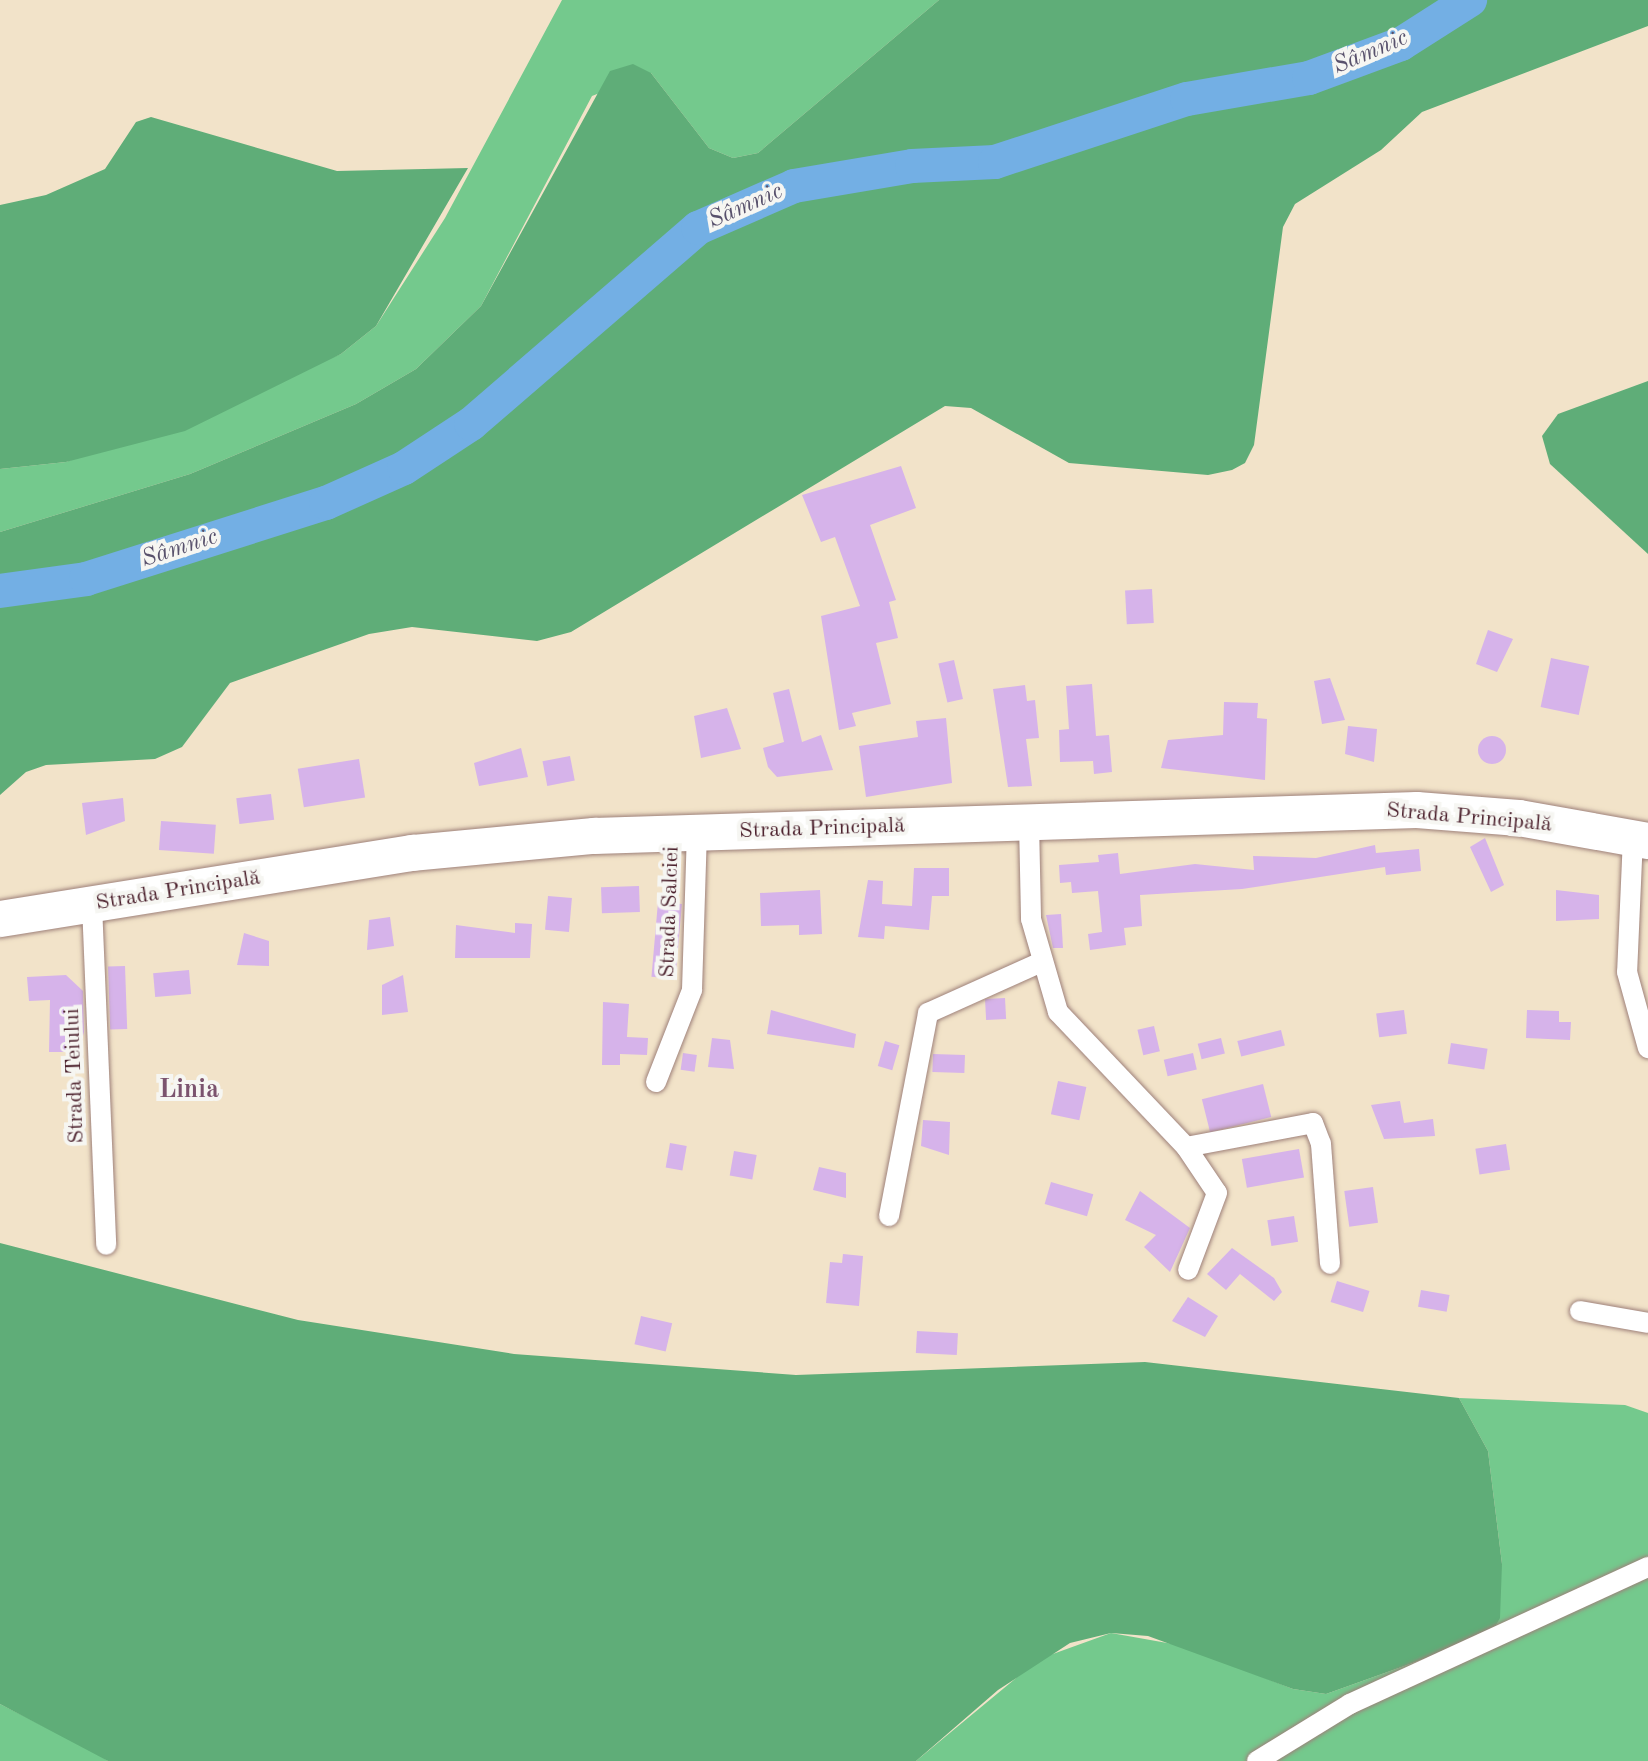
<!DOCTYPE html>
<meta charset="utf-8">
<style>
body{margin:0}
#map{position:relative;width:1648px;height:1761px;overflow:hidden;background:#f2e3c9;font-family:"Old Standard TT",serif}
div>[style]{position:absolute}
.green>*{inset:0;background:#74c98d}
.forest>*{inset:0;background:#5fad78}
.river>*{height:34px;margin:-17px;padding:0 17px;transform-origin:17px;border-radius:17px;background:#73afe4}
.building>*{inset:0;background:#d6b3ea;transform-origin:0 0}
.round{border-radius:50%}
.roads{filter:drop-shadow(0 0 2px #9e817a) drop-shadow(0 0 2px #9e817a)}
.street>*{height:20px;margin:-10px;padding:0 10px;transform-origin:10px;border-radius:10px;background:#fff}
.highway>*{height:36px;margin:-18px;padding:0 18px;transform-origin:18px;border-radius:18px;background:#fff}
span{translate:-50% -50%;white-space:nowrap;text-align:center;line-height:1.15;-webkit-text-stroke:8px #f6f6f2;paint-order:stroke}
.street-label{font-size:22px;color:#4a1f2b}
.water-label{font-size:24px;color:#58516c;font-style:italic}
.quarter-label{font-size:26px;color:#7b536e;font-weight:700}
</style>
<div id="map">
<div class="green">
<i style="clip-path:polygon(562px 0,939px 0,758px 153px,733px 158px,709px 148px,651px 73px,592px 96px,481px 306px,416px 369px,356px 404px,190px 474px,0 532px,0 469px,66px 462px,341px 354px,376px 326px,445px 218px)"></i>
<i style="clip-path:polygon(1459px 1398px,1625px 1405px,1648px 1413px,1648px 1761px,916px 1761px,1039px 1659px,1111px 1633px,1184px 1646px,1293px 1689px,1326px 1694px,1463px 1645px,1502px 1564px,1488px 1451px)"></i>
<i style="clip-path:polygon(0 1704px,98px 1754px,108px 1761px,0 1761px)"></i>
</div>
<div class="forest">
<i style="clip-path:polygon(939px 0,1648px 0,1648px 26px,1422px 112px,1381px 150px,1295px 204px,1283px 227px,1254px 445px,1245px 463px,1232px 470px,1208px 475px,1069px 463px,971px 408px,945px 406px,571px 632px,537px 641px,412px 627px,369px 634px,230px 683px,182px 747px,155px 759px,46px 765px,26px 772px,0 795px,0 532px,190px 474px,356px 404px,416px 369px,481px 306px,610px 71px,633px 64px,651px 73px,709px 148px,733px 158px,758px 153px)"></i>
<i style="clip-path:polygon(151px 117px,337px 171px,468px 168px,376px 326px,341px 354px,185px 431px,66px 462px,0 469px,0 205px,46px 195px,105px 169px,136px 122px)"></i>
<i style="clip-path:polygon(1648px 381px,1648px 554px,1550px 464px,1542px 436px,1558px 414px)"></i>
<i style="clip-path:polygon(0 1243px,298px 1320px,514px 1354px,796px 1375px,1145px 1362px,1459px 1398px,1488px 1451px,1502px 1564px,1500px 1618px,1492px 1632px,1463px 1645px,1326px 1694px,1293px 1689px,1148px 1636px,1111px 1633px,1070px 1643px,998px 1690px,916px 1761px,108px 1761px,0 1704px)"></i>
</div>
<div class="river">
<i style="left:0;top:591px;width:87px;rotate:-7.9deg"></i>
<i style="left:86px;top:579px;width:252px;rotate:-17.6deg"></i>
<i style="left:326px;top:503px;width:85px;rotate:-24.2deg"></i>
<i style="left:404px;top:468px;width:80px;rotate:-33.3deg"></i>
<i style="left:471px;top:424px;width:300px;rotate:-40.8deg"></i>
<i style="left:698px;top:228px;width:105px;rotate:-23.6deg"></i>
<i style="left:794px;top:186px;width:120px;rotate:-9.6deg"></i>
<i style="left:912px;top:166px;width:83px;rotate:-2.8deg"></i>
<i style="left:995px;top:162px;width:202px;rotate:-18.2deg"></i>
<i style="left:1187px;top:99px;width:124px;rotate:-9.8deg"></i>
<i style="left:1309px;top:78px;width:98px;rotate:-20.3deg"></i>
<i style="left:1401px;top:44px;width:82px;rotate:-32.5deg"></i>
</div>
<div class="building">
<i style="clip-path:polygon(901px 466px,916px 508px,870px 525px,896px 600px,889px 602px,898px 638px,876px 643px,891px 704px,852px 713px,856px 726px,839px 730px,821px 616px,860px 606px,835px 537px,821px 542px,802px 495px)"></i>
<i style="left:1152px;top:589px;width:34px;height:27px;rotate:87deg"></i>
<i style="clip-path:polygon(1488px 630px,1513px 639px,1497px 672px,1476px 664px)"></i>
<i style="left:1551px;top:658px;width:39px;height:50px;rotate:12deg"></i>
<i style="left:954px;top:660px;width:40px;height:16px;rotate:77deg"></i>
<i style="clip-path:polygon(1330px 678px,1345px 720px,1322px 724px,1314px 681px)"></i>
<i style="clip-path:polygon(1092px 684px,1096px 736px,1109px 735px,1112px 772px,1094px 774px,1093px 761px,1060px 762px,1059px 730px,1069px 729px,1066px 686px)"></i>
<i style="clip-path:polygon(1025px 685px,1027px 701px,1035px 700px,1039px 738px,1026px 739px,1032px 786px,1008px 787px,993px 689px)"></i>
<i style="clip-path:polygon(789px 689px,802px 742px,821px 735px,833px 770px,777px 777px,768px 767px,763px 748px,784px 742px,773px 693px)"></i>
<i style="clip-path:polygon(1224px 702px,1258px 703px,1257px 718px,1267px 719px,1265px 780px,1161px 768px,1168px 740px,1223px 735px)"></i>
<i style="clip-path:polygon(727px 708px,741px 749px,701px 758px,694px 716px)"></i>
<i style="clip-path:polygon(946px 718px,952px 783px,866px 797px,859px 746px,918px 737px,916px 721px)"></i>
<i style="clip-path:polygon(1348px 726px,1377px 729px,1374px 762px,1345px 754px)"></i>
<i class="round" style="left:1478px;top:736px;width:28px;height:28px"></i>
<i style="clip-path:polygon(521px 748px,528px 777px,479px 786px,474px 763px)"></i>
<i style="left:570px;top:756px;width:25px;height:28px;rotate:79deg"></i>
<i style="left:359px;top:759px;width:39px;height:62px;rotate:81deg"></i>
<i style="left:271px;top:794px;width:26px;height:35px;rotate:83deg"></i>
<i style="clip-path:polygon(123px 798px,125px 821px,86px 835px,82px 803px)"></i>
<i style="left:161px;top:821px;width:55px;height:29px;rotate:4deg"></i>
<i style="clip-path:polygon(1485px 838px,1504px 885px,1491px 892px,1470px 847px)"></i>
<i style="clip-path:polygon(1375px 845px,1376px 853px,1419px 849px,1421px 871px,1386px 875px,1385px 867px,1242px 889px,1140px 895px,1142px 926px,1124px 928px,1126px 945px,1090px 950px,1088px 934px,1102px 932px,1098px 891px,1072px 893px,1071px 882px,1060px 883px,1059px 865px,1099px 862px,1098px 855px,1118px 853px,1120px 874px,1195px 864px,1254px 870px,1253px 856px,1316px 858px)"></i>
<i style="clip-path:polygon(914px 868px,949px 868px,949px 896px,932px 896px,929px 930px,885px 926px,884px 939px,858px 937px,868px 880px,883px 881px,882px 904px,912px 906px)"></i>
<i style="left:639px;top:886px;width:26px;height:38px;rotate:88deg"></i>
<i style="clip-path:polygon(820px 890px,822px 934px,799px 935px,799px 925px,761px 926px,760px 893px)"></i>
<i style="clip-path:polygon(1556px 890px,1599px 895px,1599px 919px,1556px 921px)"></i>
<i style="left:548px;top:896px;width:24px;height:34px;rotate:5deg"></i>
<i style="left:658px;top:902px;width:24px;height:75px;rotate:5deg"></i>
<i style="clip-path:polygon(1061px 914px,1063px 948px,1053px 948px,1046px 915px)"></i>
<i style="clip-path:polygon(390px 917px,394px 946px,367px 950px,369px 920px)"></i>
<i style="clip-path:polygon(515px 923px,532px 924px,530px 958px,455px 958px,456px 925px,515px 933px)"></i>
<i style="clip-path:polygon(244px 933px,269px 941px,269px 966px,237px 965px)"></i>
<i style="left:125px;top:966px;width:63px;height:17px;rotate:88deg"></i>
<i style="left:189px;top:970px;width:24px;height:36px;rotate:85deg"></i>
<i style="clip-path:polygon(66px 975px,83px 991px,84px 1032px,79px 1052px,49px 1052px,50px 1000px,29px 1001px,27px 977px)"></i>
<i style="clip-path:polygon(403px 975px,408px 1012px,382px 1015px,382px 985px)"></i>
<i style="left:1005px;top:998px;width:21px;height:20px;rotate:87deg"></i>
<i style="clip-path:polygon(603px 1002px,629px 1004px,627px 1037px,648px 1038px,647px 1055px,620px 1054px,620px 1065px,602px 1065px)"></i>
<i style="clip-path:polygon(771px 1010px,856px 1034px,854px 1048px,767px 1034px)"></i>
<i style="left:1404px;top:1010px;width:24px;height:28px;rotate:83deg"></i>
<i style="clip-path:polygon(1527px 1010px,1559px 1011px,1559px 1022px,1571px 1022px,1570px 1040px,1526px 1038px)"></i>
<i style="left:1154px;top:1026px;width:26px;height:17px;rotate:77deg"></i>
<i style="left:1281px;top:1030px;width:16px;height:45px;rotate:76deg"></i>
<i style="clip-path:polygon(712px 1038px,730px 1040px,734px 1069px,708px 1067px)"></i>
<i style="left:1221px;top:1038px;width:16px;height:24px;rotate:76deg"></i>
<i style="left:885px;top:1041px;width:15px;height:26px;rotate:16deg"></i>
<i style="left:1451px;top:1043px;width:37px;height:21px;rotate:9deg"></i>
<i style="left:683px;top:1053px;width:14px;height:17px;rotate:8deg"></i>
<i style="left:1193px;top:1053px;width:17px;height:30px;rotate:77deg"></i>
<i style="left:933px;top:1054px;width:32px;height:18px;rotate:2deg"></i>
<i style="left:1058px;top:1081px;width:29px;height:34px;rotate:12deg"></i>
<i style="left:1263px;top:1084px;width:34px;height:63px;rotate:76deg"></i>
<i style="clip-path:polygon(1400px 1101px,1404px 1123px,1433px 1119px,1435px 1136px,1384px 1139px,1371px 1105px)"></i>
<i style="clip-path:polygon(923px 1120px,950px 1122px,949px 1155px,921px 1146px)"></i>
<i style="left:670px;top:1143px;width:17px;height:25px;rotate:10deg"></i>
<i style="left:1506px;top:1144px;width:26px;height:31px;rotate:81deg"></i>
<i style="left:1299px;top:1149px;width:29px;height:58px;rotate:80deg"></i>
<i style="left:734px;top:1151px;width:23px;height:25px;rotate:10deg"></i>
<i style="clip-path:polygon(819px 1167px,846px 1173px,846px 1198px,813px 1190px)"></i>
<i style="left:1051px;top:1182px;width:44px;height:23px;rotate:16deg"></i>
<i style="left:1373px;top:1187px;width:36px;height:29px;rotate:82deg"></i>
<i style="clip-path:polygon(1140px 1191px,1190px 1228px,1170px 1272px,1144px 1247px,1156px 1235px,1125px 1220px)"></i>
<i style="left:1294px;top:1216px;width:26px;height:27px;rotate:81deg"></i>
<i style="clip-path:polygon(1232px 1248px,1274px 1278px,1282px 1292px,1274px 1301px,1240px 1274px,1226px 1290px,1207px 1274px)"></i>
<i style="clip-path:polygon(843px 1254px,863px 1256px,859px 1306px,826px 1303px,830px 1262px,842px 1263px)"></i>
<i style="left:1337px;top:1281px;width:34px;height:22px;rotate:17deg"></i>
<i style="left:1421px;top:1290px;width:29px;height:17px;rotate:10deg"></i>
<i style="clip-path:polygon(1188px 1297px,1218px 1316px,1205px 1337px,1172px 1321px)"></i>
<i style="left:641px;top:1316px;width:32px;height:29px;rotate:13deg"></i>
<i style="left:917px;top:1331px;width:41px;height:22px;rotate:3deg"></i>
</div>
<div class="roads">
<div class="street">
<i style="left:1029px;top:822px;width:97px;rotate:88.8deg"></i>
<i style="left:1031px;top:919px;width:97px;rotate:73.8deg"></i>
<i style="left:1058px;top:1012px;width:186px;rotate:46.5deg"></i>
<i style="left:1186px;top:1147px;width:129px;rotate:-10.7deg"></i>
<i style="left:1313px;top:1123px;width:22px;rotate:69deg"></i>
<i style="left:1321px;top:1144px;width:120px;rotate:85.7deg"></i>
<i style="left:1633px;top:837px;width:135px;rotate:92.5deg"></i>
<i style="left:1627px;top:972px;width:79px;rotate:74.6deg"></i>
<i style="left:92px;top:905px;width:340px;rotate:87.6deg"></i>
<i style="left:656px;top:1082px;width:99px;rotate:-68.6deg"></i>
<i style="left:692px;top:990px;width:157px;rotate:-88.2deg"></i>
<i style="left:1186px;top:1147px;width:55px;rotate:56deg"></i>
<i style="left:1217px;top:1193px;width:82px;rotate:110.6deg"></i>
<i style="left:889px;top:1216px;width:207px;rotate:-79.1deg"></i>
<i style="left:928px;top:1013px;width:122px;rotate:-24.2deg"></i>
<i style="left:1580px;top:1311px;width:69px;rotate:10deg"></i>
<i style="left:1257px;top:1761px;width:109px;rotate:-31.5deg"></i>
<i style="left:1350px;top:1704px;width:328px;rotate:-24.7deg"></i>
</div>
<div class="highway">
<i style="left:0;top:919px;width:418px;rotate:-9.1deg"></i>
<i style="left:413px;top:853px;width:182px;rotate:-5.4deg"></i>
<i style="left:594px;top:836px;width:823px;rotate:-1.81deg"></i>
<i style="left:1417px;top:810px;width:102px;rotate:4.5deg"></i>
<i style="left:1519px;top:818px;width:131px;rotate:10.1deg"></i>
</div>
</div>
<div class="street-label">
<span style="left:1469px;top:818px;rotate:5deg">Strada Principală</span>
<span style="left:822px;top:829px;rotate:-2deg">Strada Principală</span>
<span style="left:178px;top:891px;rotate:-9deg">Strada Principală</span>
<span style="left:670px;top:912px;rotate:-88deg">Strada Salciei</span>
<span style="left:75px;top:1076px;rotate:-92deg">Strada Teiului</span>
</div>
<div class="water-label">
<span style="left:1371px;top:53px;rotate:-23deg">Sâmnic</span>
<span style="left:746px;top:207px;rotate:-24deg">Sâmnic</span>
<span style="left:180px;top:549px;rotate:-18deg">Sâmnic</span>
</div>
<div class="quarter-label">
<span style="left:189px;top:1091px">Linia</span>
</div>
</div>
